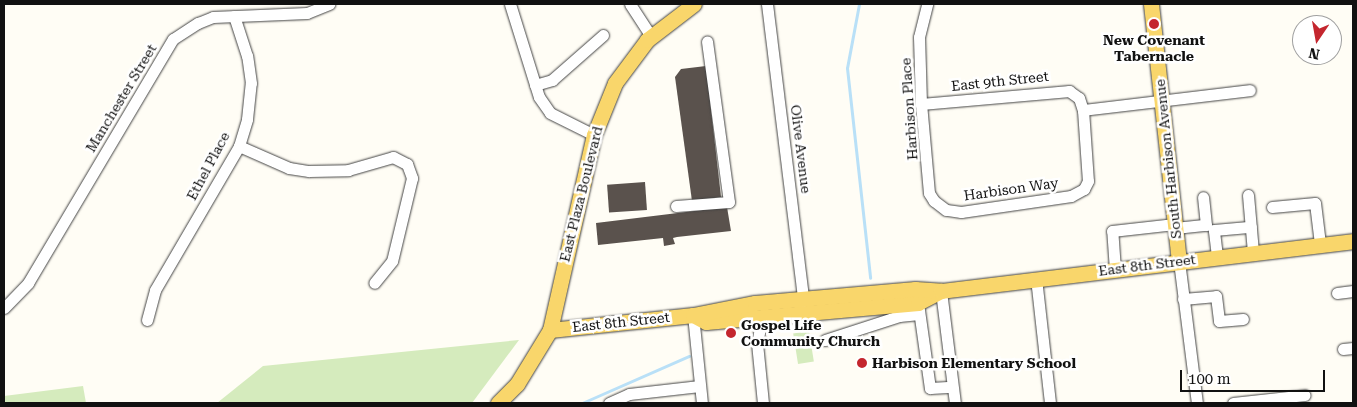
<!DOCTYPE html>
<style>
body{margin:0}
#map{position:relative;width:1357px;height:407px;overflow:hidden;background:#fffdf5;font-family:"Roboto Serif",serif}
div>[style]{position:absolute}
.green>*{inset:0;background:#d5ebbd;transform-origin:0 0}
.stream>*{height:3px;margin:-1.5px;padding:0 1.5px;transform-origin:1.5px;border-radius:1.5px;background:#b9e0f7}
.building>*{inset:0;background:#5a524d;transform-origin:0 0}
.roads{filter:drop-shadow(0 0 1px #444) drop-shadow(0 0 1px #444)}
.minor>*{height:11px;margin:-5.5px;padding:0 5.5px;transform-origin:5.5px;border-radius:5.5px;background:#fff}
.major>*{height:15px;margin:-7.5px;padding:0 7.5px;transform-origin:7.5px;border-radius:7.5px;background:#f9d66b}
.dots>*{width:14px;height:14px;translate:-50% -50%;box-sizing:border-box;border:2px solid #fff;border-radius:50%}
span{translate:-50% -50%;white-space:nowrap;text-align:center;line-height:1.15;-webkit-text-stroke:5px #fff;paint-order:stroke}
.poi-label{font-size:14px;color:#111;font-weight:700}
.left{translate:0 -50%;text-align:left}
.street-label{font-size:14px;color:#111}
.frame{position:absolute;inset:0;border:5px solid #111;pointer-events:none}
.north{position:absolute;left:1292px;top:15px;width:50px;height:50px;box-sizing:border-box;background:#fff;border:1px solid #a0a0a0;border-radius:50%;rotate:192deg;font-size:14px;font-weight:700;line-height:20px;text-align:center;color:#111}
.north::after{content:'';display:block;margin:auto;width:18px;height:22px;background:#c4262e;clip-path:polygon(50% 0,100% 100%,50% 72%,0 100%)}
.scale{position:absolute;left:1180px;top:370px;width:145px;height:22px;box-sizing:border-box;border:2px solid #111;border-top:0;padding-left:6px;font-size:15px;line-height:18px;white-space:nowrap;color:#111;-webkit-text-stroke:4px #fff;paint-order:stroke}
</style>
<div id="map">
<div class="green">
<i style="left:809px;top:331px;width:31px;height:16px;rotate:81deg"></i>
<i style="clip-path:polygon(519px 340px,472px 403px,217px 403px,263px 366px)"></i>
<i style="clip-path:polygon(83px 386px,86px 403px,4px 403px,4px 396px)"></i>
</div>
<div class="stream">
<i style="left:859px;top:4px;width:65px;rotate:100.6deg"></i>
<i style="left:847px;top:68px;width:211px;rotate:83.7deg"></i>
<i style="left:582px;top:403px;width:117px;rotate:-23.7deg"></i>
</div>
<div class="building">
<i style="clip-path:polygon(706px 66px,721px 197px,692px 201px,675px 77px,681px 69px)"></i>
<i style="left:645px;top:182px;width:28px;height:38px;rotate:86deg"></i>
<i style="clip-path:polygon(727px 207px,731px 231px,677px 237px,673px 238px,675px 244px,664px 246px,663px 238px,598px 245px,596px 223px)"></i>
</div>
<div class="roads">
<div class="minor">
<i style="left:510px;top:4px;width:97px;rotate:72.7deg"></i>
<i style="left:539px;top:97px;width:19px;rotate:55deg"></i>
<i style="left:550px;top:113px;width:49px;rotate:26.6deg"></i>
<i style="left:630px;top:4px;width:38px;rotate:57deg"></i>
<i style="left:767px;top:4px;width:303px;rotate:83deg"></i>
<i style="left:535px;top:85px;width:18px;rotate:-16deg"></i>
<i style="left:552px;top:80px;width:68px;rotate:-41.4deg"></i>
<i style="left:921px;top:104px;width:149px;rotate:-5deg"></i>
<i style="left:1069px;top:91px;width:12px;rotate:35deg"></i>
<i style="left:1079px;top:98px;width:13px;rotate:72deg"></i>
<i style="left:1083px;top:110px;width:71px;rotate:86deg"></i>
<i style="left:1088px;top:181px;width:9px;rotate:117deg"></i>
<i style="left:1084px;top:189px;width:15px;rotate:152deg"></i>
<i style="left:1071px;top:196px;width:111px;rotate:171.7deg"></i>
<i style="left:961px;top:212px;width:15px;rotate:-172deg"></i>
<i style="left:946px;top:210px;width:15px;rotate:-143deg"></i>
<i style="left:934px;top:201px;width:9px;rotate:-122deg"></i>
<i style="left:929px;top:193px;width:89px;rotate:-95.1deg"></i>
<i style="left:921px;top:104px;width:67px;rotate:-91.7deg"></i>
<i style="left:919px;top:37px;width:34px;rotate:-76deg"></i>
<i style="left:1083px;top:110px;width:168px;rotate:-6.8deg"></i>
<i style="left:239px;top:146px;width:55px;rotate:23.7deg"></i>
<i style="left:289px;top:168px;width:20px;rotate:9deg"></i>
<i style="left:309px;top:171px;width:39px;rotate:-1deg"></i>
<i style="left:348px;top:170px;width:47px;rotate:-16.1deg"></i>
<i style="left:393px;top:157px;width:16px;rotate:27deg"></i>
<i style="left:407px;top:164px;width:15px;rotate:70deg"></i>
<i style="left:412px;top:178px;width:85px;rotate:103.5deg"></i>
<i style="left:392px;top:261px;width:28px;rotate:129deg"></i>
<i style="left:1248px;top:195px;width:57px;rotate:85deg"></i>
<i style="left:676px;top:206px;width:53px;rotate:-4.3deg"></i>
<i style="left:729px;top:202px;width:162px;rotate:-97.8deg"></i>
<i style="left:1272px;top:207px;width:43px;rotate:-5.3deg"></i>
<i style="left:1315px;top:203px;width:41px;rotate:83deg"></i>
<i style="left:1175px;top:228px;width:31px;rotate:-6deg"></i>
<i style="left:1206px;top:225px;width:28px;rotate:-96deg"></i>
<i style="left:1217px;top:256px;width:26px;rotate:-97deg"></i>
<i style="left:1214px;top:230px;width:37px;rotate:-5deg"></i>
<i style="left:1179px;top:261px;width:143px;rotate:82.8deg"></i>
<i style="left:1115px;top:270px;width:39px;rotate:-94deg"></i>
<i style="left:1112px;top:231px;width:63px;rotate:-6.3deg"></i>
<i style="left:1036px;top:278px;width:126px;rotate:83.6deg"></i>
<i style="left:941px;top:291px;width:113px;rotate:82.9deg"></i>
<i style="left:1337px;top:293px;width:16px;rotate:-7deg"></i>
<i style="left:1183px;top:299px;width:33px;rotate:-5deg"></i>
<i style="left:1216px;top:296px;width:25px;rotate:83deg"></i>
<i style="left:1219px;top:321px;width:24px;rotate:-5deg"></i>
<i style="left:918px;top:303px;width:86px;rotate:82deg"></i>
<i style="left:930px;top:388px;width:22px;rotate:-3deg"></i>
<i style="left:4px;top:308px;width:35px;rotate:-46deg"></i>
<i style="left:28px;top:283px;width:284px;rotate:-59.3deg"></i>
<i style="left:173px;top:39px;width:30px;rotate:-33deg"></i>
<i style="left:198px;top:23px;width:16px;rotate:-22deg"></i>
<i style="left:213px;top:17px;width:94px;rotate:-2.4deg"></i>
<i style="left:307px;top:13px;width:24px;rotate:-22deg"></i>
<i style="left:693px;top:315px;width:88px;rotate:84.2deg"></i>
<i style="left:762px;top:316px;width:27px;rotate:100deg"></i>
<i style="left:757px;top:343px;width:60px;rotate:84.3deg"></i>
<i style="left:147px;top:320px;width:31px;rotate:-75deg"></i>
<i style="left:155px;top:290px;width:167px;rotate:-59.7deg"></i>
<i style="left:239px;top:146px;width:28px;rotate:-73deg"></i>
<i style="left:247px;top:119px;width:36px;rotate:-84deg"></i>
<i style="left:251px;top:83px;width:27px;rotate:-98deg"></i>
<i style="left:247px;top:56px;width:42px;rotate:-108deg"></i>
<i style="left:825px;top:340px;width:78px;rotate:-18deg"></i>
<i style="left:899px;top:316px;width:20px;rotate:-6deg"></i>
<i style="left:1343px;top:349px;width:10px;rotate:-6deg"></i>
<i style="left:609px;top:403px;width:22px;rotate:-24deg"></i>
<i style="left:629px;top:394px;width:71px;rotate:-6.4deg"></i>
<i style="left:1233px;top:403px;width:72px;rotate:-6.3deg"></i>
</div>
<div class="major">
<i style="left:1151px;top:4px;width:259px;rotate:83.8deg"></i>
<i style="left:693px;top:315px;width:15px;rotate:28deg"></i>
<i style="left:706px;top:322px;width:213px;rotate:-5.1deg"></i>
<i style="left:918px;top:303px;width:26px;rotate:-28deg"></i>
<i style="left:550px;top:330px;width:144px;rotate:-6deg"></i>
<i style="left:693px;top:315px;width:63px;rotate:-11deg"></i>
<i style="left:755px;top:303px;width:161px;rotate:-5deg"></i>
<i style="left:915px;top:289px;width:26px;rotate:4deg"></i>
<i style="left:941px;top:291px;width:415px;rotate:-6.9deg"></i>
<i style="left:498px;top:403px;width:27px;rotate:-45deg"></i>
<i style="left:517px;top:384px;width:63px;rotate:-58.6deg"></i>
<i style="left:550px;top:330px;width:200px;rotate:-77.3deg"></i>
<i style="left:594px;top:135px;width:56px;rotate:-68deg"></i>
<i style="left:615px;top:83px;width:54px;rotate:-53.3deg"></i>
<i style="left:647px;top:40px;width:59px;rotate:-37.5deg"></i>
</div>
</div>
<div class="dots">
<i style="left:1154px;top:24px;background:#c4262e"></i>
<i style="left:731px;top:333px;background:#c4262e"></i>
<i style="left:862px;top:363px;background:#c4262e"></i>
</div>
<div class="poi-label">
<span style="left:1154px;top:48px">New Covenant<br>Tabernacle</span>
<span class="left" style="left:741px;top:333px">Gospel Life<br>Community Church</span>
<span class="left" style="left:872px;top:363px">Harbison Elementary School</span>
</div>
<div class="street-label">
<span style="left:1000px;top:81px;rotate:-6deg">East 9th Street</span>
<span style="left:121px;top:98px;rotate:-59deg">Manchester Street</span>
<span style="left:909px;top:109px;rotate:-94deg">Harbison Place</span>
<span style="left:801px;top:149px;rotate:83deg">Olive Avenue</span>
<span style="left:1168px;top:159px;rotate:-96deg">South Harbison Avenue</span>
<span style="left:208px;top:166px;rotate:-62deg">Ethel Place</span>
<span style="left:1011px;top:189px;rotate:-8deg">Harbison Way</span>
<span style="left:581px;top:194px;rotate:-76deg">East Plaza Boulevard</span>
<span style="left:1147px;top:265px;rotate:-7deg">East 8th Street</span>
<span style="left:621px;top:322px;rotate:-6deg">East 8th Street</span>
</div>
<div class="frame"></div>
<div class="north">N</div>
<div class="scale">100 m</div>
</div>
